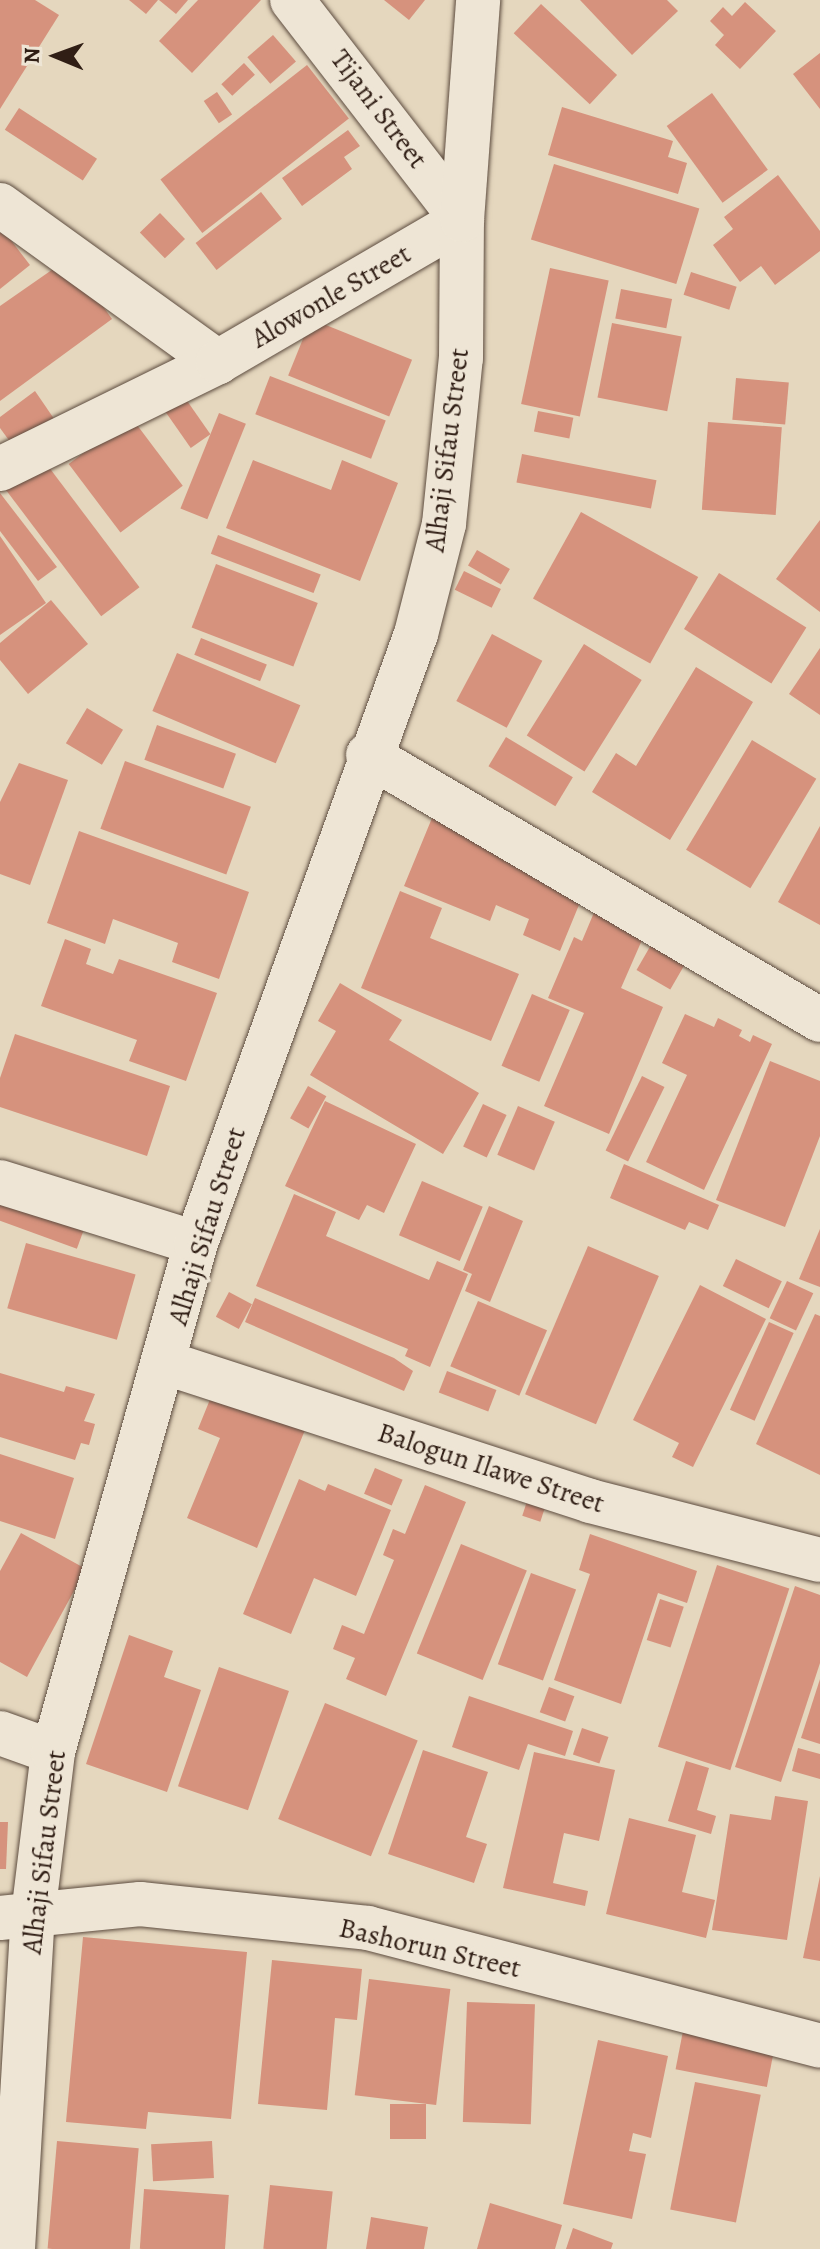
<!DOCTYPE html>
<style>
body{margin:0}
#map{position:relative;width:820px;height:2249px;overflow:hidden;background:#e5d7be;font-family:Alegreya,serif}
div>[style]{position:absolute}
.building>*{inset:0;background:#d6927d;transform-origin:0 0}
.roads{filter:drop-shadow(0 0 2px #5d4c3f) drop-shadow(0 0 2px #5d4c3f)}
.minor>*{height:44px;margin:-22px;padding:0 22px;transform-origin:22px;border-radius:22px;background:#eee5d5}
span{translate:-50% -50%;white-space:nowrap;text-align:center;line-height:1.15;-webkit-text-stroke:7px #eee5d5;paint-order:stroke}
.street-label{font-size:28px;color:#301e15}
.north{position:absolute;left:16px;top:16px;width:80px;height:80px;-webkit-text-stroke:6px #eee5d5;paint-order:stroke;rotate:271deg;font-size:22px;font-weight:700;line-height:32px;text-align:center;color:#301e15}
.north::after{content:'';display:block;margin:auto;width:28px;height:36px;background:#301e15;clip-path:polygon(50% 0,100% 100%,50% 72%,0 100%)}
</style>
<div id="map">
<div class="building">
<i style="clip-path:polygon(0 0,35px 0,59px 15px,0 109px)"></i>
<i style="clip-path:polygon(129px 0,158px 0,146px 14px)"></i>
<i style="clip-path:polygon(159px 0,188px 0,176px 14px)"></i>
<i style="clip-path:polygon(198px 0,261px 0,192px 73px,159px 41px)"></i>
<i style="clip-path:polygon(384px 0,425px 0,409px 20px)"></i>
<i style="clip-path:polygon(580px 0,667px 0,678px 11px,632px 55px)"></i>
<i style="clip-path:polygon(745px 2px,776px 31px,740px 69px,715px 45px,724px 35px,710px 21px,723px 7px,732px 16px)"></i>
<i style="left:541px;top:4px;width:104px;height:40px;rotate:43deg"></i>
<i style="left:273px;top:35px;width:35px;height:34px;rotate:49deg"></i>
<i style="clip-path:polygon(820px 53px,820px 109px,793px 74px)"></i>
<i style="left:244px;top:63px;width:16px;height:31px;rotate:47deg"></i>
<i style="left:307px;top:65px;width:68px;height:186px;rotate:52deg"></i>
<i style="left:217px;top:92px;width:27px;height:16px;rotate:56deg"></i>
<i style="left:712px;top:93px;width:95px;height:56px;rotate:54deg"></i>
<i style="clip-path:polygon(562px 107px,673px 141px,668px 157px,687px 163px,678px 194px,548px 155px)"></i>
<i style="left:19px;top:108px;width:93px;height:26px;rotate:33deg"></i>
<i style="clip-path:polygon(348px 130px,360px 146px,344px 157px,352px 169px,302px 206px,282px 178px)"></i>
<i style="left:554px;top:164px;width:152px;height:79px;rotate:17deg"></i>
<i style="clip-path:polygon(778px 175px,820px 231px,820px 251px,775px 285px,761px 266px,740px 282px,713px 245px,733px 229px,724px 217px)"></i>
<i style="left:261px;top:192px;width:34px;height:83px;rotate:52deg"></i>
<i style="left:160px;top:213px;width:36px;height:28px;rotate:46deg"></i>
<i style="clip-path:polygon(0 226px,30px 265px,0 289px)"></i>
<i style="clip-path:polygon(69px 258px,112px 319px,0 401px,0 306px)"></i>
<i style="left:550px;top:268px;width:60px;height:139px;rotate:12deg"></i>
<i style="left:691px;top:272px;width:48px;height:24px;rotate:18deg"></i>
<i style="left:621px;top:289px;width:52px;height:30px;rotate:11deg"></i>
<i style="left:311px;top:319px;width:109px;height:61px;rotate:22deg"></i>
<i style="left:612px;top:323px;width:71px;height:76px;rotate:11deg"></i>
<i style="left:270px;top:376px;width:124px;height:41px;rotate:21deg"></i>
<i style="left:736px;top:378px;width:53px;height:42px;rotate:5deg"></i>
<i style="left:176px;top:385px;width:60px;height:24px;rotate:55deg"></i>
<i style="clip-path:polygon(35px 391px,59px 426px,19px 454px,0 428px,0 417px)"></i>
<i style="left:538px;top:411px;width:36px;height:21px;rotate:11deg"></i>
<i style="left:219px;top:413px;width:29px;height:103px;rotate:22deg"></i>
<i style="left:131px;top:417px;width:86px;height:78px;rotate:53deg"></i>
<i style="left:708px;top:422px;width:74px;height:88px;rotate:4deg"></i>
<i style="left:39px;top:454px;width:167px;height:48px;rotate:53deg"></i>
<i style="left:522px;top:454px;width:137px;height:29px;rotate:11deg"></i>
<i style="clip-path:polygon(253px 460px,331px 490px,342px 460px,398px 483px,360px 581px,226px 528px)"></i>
<i style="clip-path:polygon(0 493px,57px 567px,38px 581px,0 531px)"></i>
<i style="left:581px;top:512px;width:134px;height:99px;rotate:29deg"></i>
<i style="clip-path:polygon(820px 520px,820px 612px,776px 579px)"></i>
<i style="left:218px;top:535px;width:110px;height:20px;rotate:21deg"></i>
<i style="clip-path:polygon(0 536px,46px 603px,0 635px)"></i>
<i style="left:477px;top:550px;width:38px;height:18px;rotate:30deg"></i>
<i style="left:216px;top:564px;width:109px;height:68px;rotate:21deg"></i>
<i style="left:464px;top:571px;width:41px;height:21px;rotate:26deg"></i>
<i style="left:719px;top:573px;width:103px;height:66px;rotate:32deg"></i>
<i style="clip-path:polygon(51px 600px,88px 644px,28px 694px,0 660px,0 643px)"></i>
<i style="left:492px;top:634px;width:57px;height:76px;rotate:28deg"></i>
<i style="left:201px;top:638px;width:71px;height:18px;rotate:22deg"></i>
<i style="left:584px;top:644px;width:68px;height:108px;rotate:32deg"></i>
<i style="clip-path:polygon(820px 648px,820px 715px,789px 694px)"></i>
<i style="left:177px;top:653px;width:134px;height:63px;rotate:23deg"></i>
<i style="clip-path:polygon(696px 667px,753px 702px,670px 840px,592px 792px,616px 753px,636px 766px)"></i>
<i style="left:87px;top:708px;width:42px;height:41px;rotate:31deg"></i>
<i style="left:157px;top:725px;width:84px;height:37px;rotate:20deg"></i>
<i style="left:506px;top:737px;width:78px;height:34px;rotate:31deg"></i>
<i style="left:752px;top:740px;width:75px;height:128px;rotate:31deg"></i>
<i style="left:125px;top:761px;width:134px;height:72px;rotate:20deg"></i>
<i style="clip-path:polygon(19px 763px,68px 780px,30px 885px,0 874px,0 802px)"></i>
<i style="clip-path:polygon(432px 818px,588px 883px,560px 951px,523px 935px,529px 919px,496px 905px,490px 921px,404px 886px)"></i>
<i style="clip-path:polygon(820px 826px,820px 925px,778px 902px)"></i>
<i style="clip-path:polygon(79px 831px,249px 892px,219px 979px,172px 962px,178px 943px,113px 919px,105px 944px,47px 923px)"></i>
<i style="clip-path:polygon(400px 891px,442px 908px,430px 938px,519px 974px,491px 1041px,361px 988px)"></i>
<i style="clip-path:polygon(598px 903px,649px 924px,621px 988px,663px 1007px,609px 1134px,544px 1106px,584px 1013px,548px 998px,574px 937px,582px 941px)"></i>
<i style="left:655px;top:938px;width:39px;height:37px;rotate:30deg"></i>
<i style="clip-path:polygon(65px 939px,91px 949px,86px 964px,113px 974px,119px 959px,217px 993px,186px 1081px,129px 1061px,137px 1040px,41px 1006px)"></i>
<i style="clip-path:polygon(340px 983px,402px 1020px,389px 1040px,479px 1093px,443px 1154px,310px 1075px,336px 1031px,318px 1021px)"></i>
<i style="left:532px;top:994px;width:41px;height:78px;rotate:23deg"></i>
<i style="clip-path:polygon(685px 1014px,714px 1027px,718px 1018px,742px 1030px,739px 1036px,750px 1042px,753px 1035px,772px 1044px,704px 1190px,646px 1162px,687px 1075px,662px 1063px)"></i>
<i style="clip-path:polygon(15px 1034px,170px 1086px,147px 1156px,0 1107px,0 1078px)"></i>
<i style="clip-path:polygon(770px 1061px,820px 1081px,820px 1136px,785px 1227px,716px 1200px)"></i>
<i style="left:642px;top:1076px;width:25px;height:83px;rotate:26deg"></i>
<i style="left:308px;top:1086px;width:21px;height:37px;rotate:29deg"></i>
<i style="clip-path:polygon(325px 1101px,416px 1144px,384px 1213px,367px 1205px,359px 1220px,285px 1186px)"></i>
<i style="left:483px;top:1104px;width:26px;height:47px;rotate:25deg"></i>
<i style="left:518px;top:1106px;width:40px;height:53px;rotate:23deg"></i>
<i style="clip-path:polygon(624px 1164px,719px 1205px,708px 1230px,689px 1222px,685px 1230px,610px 1198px)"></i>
<i style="left:422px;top:1181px;width:66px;height:59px;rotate:23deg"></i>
<i style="left:0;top:1191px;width:92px;height:28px;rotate:20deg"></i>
<i style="clip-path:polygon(294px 1194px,336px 1212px,326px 1236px,429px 1280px,437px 1261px,468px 1274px,430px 1367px,405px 1356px,408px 1349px,256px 1286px)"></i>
<i style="clip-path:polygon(489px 1206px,523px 1221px,490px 1302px,465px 1291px,472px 1274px,463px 1270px)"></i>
<i style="clip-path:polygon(820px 1229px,820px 1287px,799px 1279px)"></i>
<i style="left:26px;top:1243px;width:114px;height:68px;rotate:16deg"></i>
<i style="left:588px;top:1246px;width:77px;height:161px;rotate:23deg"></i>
<i style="left:736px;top:1259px;width:51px;height:30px;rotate:26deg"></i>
<i style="left:787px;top:1281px;width:29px;height:41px;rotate:25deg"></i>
<i style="clip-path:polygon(700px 1285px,766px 1319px,693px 1467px,672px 1457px,679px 1443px,633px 1420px)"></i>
<i style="left:229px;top:1292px;width:26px;height:28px;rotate:28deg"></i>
<i style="clip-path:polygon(255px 1298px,394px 1358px,413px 1371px,404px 1391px,245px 1322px)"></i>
<i style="left:478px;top:1301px;width:75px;height:71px;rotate:23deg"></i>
<i style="clip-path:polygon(815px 1314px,820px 1316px,820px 1475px,756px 1444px)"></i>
<i style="left:769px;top:1322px;width:27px;height:96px;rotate:24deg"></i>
<i style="left:447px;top:1371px;width:53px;height:23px;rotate:21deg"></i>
<i style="clip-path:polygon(0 1373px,64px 1392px,66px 1386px,95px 1394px,84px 1421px,95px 1424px,89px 1445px,81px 1443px,75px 1460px,0 1437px)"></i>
<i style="clip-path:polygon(213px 1392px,305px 1430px,257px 1548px,187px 1518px,220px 1438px,198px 1429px)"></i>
<i style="clip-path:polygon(0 1454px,74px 1478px,55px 1539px,0 1521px)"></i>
<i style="left:375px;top:1468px;width:30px;height:28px;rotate:23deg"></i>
<i style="clip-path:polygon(299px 1479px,325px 1491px,328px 1484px,391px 1510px,356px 1596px,314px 1578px,291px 1634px,243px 1614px)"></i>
<i style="clip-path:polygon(425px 1485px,466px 1502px,386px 1696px,346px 1679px,355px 1658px,333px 1649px,342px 1625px,364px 1634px,394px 1560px,383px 1555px,393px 1529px,405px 1534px)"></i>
<i style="left:530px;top:1492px;width:19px;height:25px;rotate:18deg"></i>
<i style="clip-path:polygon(21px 1533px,86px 1569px,27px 1677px,0 1662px,0 1571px)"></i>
<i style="clip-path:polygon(590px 1534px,697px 1571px,687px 1603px,658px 1593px,621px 1704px,554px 1680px,590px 1574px,579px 1570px)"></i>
<i style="left:461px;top:1544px;width:71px;height:118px;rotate:22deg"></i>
<i style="left:717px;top:1565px;width:76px;height:191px;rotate:18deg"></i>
<i style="left:531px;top:1573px;width:48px;height:97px;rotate:20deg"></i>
<i style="clip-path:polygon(795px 1586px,820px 1595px,820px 1663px,781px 1782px,735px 1767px)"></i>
<i style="left:660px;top:1599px;width:25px;height:43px;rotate:18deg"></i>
<i style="clip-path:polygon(129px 1635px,173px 1651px,164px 1677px,201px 1690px,167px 1792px,86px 1764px)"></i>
<i style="left:219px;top:1667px;width:74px;height:126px;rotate:19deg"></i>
<i style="clip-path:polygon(820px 1679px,820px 1744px,801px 1738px)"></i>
<i style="left:549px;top:1687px;width:27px;height:27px;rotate:20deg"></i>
<i style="clip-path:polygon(469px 1696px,573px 1731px,565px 1756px,528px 1744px,519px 1770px,452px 1747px)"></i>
<i style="left:325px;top:1703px;width:100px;height:125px;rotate:22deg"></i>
<i style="left:582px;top:1728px;width:28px;height:28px;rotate:19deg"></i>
<i style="clip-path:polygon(798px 1748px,820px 1754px,820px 1779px,792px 1771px)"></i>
<i style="clip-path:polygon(423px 1750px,488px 1772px,466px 1837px,487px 1844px,474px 1883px,388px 1854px)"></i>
<i style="clip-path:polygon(534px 1752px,615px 1770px,599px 1841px,564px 1833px,553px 1883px,588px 1891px,585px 1906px,503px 1888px)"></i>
<i style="clip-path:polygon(686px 1761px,709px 1768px,697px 1810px,716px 1816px,711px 1834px,668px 1821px)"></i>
<i style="clip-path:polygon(775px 1796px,808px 1801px,787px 1940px,712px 1930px,730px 1814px,771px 1820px)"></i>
<i style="clip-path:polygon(629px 1818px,696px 1835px,682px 1892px,715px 1900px,706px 1938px,606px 1914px)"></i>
<i style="clip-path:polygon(0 1822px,8px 1822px,6px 1869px,0 1869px)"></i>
<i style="clip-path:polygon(820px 1876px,820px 1961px,803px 1958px)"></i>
<i style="clip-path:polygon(83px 1937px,247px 1952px,231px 2119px,148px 2112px,146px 2129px,66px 2122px)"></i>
<i style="clip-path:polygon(272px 1960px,362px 1969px,357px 2020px,335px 2018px,327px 2110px,258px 2104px)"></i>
<i style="left:369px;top:1979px;width:82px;height:117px;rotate:7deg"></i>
<i style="left:467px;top:2002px;width:68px;height:120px;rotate:2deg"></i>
<i style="left:683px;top:2031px;width:93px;height:39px;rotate:11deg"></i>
<i style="clip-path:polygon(598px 2040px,668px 2056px,651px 2138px,633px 2133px,629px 2151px,646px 2154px,632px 2219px,563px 2204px)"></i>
<i style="left:695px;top:2082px;width:67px;height:130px;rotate:11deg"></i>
<i style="left:426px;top:2104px;width:35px;height:36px;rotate:90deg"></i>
<i style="left:57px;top:2141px;width:82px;height:108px;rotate:5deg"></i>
<i style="left:212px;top:2141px;width:37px;height:61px;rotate:87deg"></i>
<i style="left:270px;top:2185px;width:63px;height:64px;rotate:6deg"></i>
<i style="left:144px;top:2189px;width:85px;height:60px;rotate:4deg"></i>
<i style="clip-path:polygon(490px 2203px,562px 2225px,555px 2249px,477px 2249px)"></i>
<i style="clip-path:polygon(371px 2217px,428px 2227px,424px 2249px,366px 2249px)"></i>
<i style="clip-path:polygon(573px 2228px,613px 2243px,611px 2249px,566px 2249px)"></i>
</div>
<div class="roads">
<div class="minor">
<i style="left:292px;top:0;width:278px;rotate:52.3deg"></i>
<i style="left:0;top:205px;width:269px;rotate:35.8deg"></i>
<i style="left:0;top:469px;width:243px;rotate:-26.1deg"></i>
<i style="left:218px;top:362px;width:282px;rotate:-30.2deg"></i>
<i style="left:368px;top:755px;width:524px;rotate:30.38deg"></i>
<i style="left:0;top:1182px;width:205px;rotate:17.3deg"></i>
<i style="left:166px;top:1363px;width:446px;rotate:18deg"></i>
<i style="left:590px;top:1501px;width:237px;rotate:14.4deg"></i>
<i style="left:0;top:1733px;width:56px;rotate:19.7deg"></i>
<i style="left:0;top:1918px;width:141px;rotate:-5.7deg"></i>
<i style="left:140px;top:1904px;width:229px;rotate:6deg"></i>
<i style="left:368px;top:1928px;width:467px;rotate:14.6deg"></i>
<i style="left:13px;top:2249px;width:335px;rotate:-86.6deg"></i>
<i style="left:33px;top:1915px;width:164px;rotate:-83deg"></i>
<i style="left:53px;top:1752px;width:529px;rotate:-74.31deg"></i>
<i style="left:196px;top:1243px;width:648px;rotate:-70.14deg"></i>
<i style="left:416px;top:634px;width:114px;rotate:-75.7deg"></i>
<i style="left:444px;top:524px;width:167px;rotate:-84.2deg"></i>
<i style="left:461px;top:358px;width:138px;rotate:-89.6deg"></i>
<i style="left:462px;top:220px;width:221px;rotate:-85.8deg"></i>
</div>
</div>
<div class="street-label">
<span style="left:379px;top:109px;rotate:53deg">Tijani Street</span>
<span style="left:331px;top:296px;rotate:-30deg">Alowonle Street</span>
<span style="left:447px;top:450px;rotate:-83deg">Alhaji Sifau Street</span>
<span style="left:207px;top:1226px;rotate:-73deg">Alhaji Sifau Street</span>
<span style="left:491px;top:1468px;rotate:18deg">Balogun Ilawe Street</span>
<span style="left:44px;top:1852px;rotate:-83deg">Alhaji Sifau Street</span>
<span style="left:430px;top:1948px;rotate:13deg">Bashorun Street</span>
</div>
<div class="north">N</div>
</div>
